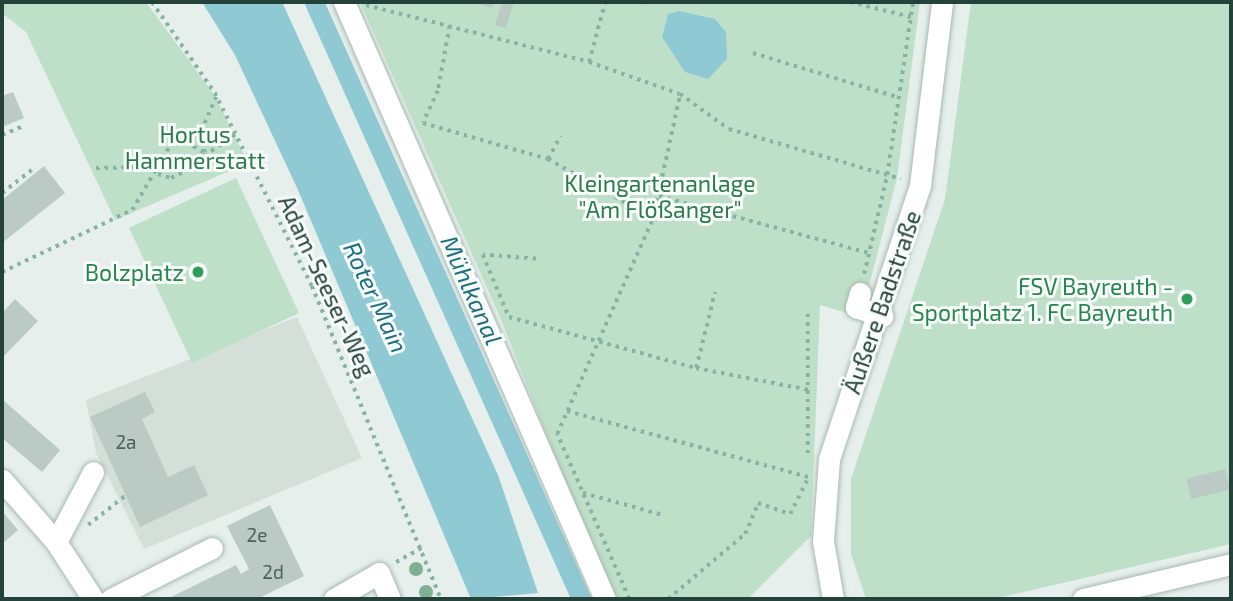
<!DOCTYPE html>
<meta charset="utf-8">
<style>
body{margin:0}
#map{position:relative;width:1233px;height:601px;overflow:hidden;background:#e6efeb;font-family:"Exo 2",sans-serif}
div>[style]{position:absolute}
.built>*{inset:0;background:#d4dfda}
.green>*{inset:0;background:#bfe0c8;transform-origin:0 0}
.water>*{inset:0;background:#8ec9d4}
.canal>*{height:19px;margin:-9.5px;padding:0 9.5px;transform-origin:9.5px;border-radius:9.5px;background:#8ec9d4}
.building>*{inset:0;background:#bbcac4;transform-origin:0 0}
.path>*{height:3.5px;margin-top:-1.75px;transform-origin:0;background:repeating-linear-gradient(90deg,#86b3a5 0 3.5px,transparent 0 8.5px)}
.roads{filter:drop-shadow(0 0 2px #a8b8b2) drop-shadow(0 0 2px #a8b8b2)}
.minor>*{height:21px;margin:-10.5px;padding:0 10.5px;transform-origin:10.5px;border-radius:10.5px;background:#fff}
.trees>*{width:14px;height:14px;margin:-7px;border-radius:50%;background:#80af93}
.dots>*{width:19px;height:19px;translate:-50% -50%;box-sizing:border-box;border:4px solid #f7fbf9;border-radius:50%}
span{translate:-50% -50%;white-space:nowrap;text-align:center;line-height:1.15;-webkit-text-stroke:6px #f7fbf9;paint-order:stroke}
.number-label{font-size:19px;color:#4a645c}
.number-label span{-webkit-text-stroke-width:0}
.park-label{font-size:23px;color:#2d7a4b}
.leisure-label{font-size:23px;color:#27864d}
.right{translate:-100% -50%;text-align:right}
.street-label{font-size:23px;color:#24423a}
.water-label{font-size:24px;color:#1c6f80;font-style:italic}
.frame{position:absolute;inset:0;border:4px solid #24423a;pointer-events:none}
</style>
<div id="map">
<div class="built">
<i style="clip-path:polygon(297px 317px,362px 458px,144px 549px,96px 453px,86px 400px)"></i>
</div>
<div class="green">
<i style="clip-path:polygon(2px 2px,146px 2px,215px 96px,248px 163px,115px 220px,26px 32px,2px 13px)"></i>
<i style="clip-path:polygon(360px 2px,920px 2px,897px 178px,861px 317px,820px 305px,811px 536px,748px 599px,611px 599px,500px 317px)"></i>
<i style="clip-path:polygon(971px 2px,1231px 2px,1231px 544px,993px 599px,866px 599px,851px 554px,851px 479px,945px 199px)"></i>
<i style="left:236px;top:178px;width:149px;height:118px;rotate:65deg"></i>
</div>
<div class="water">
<i style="clip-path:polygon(202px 2px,282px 2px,498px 475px,538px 593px,471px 599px,298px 190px,235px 55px)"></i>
<i style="clip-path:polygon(679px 11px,715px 19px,726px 32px,727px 59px,708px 79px,685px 72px,662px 37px,668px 14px)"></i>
</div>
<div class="canal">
<i style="left:314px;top:2px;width:654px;rotate:65.9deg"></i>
</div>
<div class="building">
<i style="clip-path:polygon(472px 2px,494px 2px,492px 8px)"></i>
<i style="clip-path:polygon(502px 2px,514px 2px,506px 28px,495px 25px)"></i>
<i style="clip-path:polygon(13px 92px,24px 118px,2px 127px,2px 96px)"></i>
<i style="clip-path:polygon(44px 166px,65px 193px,2px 243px,2px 200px)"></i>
<i style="clip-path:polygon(15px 299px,38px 321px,2px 358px,2px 313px)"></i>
<i style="clip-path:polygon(145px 392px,155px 412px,142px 419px,168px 477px,194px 465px,208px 495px,140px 527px,90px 417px)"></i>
<i style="clip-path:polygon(2px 399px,60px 450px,42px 472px,2px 438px)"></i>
<i style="left:1225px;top:469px;width:21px;height:40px;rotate:76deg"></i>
<i style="clip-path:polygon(270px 505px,304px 576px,257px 599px,167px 599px,236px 565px,241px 574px,249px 569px,227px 526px)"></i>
<i style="clip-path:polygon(2px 511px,18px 530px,2px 544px)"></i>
</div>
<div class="path">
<i style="left:152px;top:2px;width:111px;rotate:55.3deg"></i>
<i style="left:215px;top:93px;width:216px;rotate:63.3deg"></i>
<i style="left:312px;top:286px;width:339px;rotate:67.6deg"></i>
<i style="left:641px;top:2px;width:3px;rotate:18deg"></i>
<i style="left:850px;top:2px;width:63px;rotate:13.8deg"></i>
<i style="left:366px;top:5px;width:230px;rotate:14.3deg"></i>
<i style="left:589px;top:62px;width:96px;rotate:19.4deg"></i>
<i style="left:680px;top:94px;width:60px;rotate:35.5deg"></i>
<i style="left:729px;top:129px;width:179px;rotate:16.2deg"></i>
<i style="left:450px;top:26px;width:66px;rotate:100.5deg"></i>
<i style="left:438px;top:91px;width:35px;rotate:115deg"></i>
<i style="left:423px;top:123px;width:130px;rotate:16.1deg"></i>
<i style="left:548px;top:159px;width:120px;rotate:29.3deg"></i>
<i style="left:753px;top:53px;width:154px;rotate:17deg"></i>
<i style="left:589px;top:62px;width:62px;rotate:-75.1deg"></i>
<i style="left:2px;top:135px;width:25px;rotate:-23deg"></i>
<i style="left:204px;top:156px;width:39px;rotate:-35deg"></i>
<i style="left:548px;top:159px;width:26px;rotate:-62deg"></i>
<i style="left:206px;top:161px;width:30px;rotate:-99deg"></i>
<i style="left:201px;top:131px;width:37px;rotate:-66deg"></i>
<i style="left:96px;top:168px;width:61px;rotate:-0.9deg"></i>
<i style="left:158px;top:174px;width:14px;rotate:17deg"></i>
<i style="left:171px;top:178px;width:39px;rotate:-26deg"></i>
<i style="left:206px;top:161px;width:44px;rotate:1.3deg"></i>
<i style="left:2px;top:193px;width:41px;rotate:-38deg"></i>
<i style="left:659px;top:196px;width:218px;rotate:15.2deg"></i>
<i style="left:536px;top:259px;width:53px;rotate:-175.7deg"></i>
<i style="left:483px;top:255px;width:67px;rotate:67.2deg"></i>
<i style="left:509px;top:317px;width:194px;rotate:15.3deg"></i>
<i style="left:696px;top:368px;width:115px;rotate:11deg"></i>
<i style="left:2px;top:272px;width:144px;rotate:-25.5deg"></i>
<i style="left:132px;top:210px;width:77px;rotate:-59.4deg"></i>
<i style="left:171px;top:144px;width:15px;rotate:-8deg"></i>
<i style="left:186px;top:142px;width:20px;rotate:30deg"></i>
<i style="left:864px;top:274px;width:102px;rotate:-76.9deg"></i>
<i style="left:887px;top:175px;width:175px;rotate:-81.5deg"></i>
<i style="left:808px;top:314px;width:143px;rotate:90deg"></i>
<i style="left:696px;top:368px;width:78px;rotate:-76deg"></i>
<i style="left:567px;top:411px;width:250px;rotate:15.3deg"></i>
<i style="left:583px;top:493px;width:83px;rotate:15.4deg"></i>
<i style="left:88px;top:525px;width:47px;rotate:-38.1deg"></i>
<i style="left:396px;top:562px;width:29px;rotate:-29deg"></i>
<i style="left:629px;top:599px;width:180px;rotate:-113.6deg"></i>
<i style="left:557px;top:434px;width:236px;rotate:-66deg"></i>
<i style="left:653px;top:218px;width:127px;rotate:-77.7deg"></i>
<i style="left:668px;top:599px;width:101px;rotate:-40.2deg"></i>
<i style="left:745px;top:534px;width:34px;rotate:-67deg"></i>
<i style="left:758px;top:503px;width:34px;rotate:19deg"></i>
<i style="left:790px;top:514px;width:40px;rotate:-63.4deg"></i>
</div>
<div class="roads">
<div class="minor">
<i style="left:344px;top:2px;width:652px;rotate:66.39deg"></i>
<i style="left:860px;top:293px;width:15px;rotate:106deg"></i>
<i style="left:856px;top:307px;width:28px;rotate:19deg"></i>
<i style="left:2px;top:480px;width:82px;rotate:48.9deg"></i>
<i style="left:56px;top:542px;width:68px;rotate:57deg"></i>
<i style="left:56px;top:542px;width:79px;rotate:-62.1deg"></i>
<i style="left:111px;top:599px;width:113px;rotate:-26.8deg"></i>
<i style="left:334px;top:599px;width:52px;rotate:-30deg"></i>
<i style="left:379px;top:573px;width:28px;rotate:67deg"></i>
<i style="left:833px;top:599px;width:59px;rotate:-99.8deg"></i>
<i style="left:823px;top:541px;width:82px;rotate:-85.8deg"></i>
<i style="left:829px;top:459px;width:289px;rotate:-71.6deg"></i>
<i style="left:920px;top:185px;width:184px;rotate:-83.1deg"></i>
<i style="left:1083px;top:599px;width:152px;rotate:-13.3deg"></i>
</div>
</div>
<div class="trees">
<i style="left:416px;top:569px"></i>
<i style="left:426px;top:592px"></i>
</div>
<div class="dots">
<i style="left:198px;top:272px;background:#2e9e5b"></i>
<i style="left:1187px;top:299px;background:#2e9e5b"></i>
</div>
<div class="number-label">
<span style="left:126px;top:442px">2a</span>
<span style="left:257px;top:535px">2e</span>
<span style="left:273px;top:572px">2d</span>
</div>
<div class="park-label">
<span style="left:195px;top:147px">Hortus<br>Hammerstatt</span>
<span style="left:660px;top:196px">Kleingartenanlage<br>"Am Flößanger"</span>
</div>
<div class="leisure-label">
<span class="right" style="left:184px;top:272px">Bolzplatz</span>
<span class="right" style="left:1173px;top:299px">FSV Bayreuth -<br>Sportplatz 1. FC Bayreuth</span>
</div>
<div class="street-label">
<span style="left:327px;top:286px;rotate:65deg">Adam-Seeser-Weg</span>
<span style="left:882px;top:302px;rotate:-71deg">Äußere Badstraße</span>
</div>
<div class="water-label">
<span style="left:472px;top:290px;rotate:66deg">Mühlkanal</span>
<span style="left:376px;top:297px;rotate:65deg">Roter Main</span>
</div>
<div class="frame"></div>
</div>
